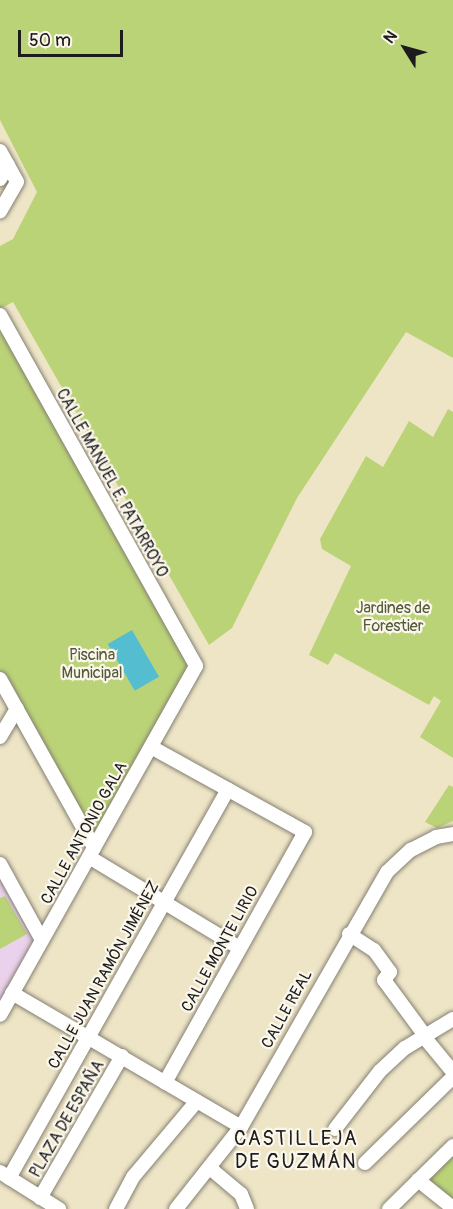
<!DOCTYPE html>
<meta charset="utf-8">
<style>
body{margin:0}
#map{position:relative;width:453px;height:1209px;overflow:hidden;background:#eee5c7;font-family:Pangolin,sans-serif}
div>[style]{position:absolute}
.built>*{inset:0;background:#ead1ec}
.green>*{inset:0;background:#bbd377}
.water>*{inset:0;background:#54bed0;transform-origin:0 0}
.roads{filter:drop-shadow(0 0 2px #858072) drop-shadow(0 0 2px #858072)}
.minor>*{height:14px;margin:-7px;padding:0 7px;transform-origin:7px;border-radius:7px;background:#fff}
span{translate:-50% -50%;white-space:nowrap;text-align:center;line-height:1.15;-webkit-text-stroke:4.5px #fbf7ec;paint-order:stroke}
.street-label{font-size:16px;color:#1c1c1c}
.park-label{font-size:16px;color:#545c3c}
.quarter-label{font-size:20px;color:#1c1c1c;letter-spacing:1.5px}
.north{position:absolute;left:375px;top:18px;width:60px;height:60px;-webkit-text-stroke:4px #fbf7ec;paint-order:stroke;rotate:307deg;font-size:16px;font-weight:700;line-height:24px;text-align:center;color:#1c1c1c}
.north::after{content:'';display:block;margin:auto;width:21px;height:27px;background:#1c1c1c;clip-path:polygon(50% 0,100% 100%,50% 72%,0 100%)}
.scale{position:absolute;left:18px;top:30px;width:105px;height:27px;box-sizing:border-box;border:3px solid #1c1c1c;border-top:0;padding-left:8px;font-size:18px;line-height:21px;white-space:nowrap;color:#1c1c1c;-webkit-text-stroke:4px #fbf7ec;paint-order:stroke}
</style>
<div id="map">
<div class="built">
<i style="clip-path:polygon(0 864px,42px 940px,0 1015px)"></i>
</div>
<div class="green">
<i style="clip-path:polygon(0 0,453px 0,453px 358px,406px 332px,297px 498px,232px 628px,209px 645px,13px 302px,0 309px,0 246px,13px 239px,37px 192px,0 120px)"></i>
<i style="clip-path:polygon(0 315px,196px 666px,94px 847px,0 679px)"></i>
<i style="clip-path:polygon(448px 409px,453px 412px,453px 758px,420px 737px,441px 701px,434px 696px,429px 705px,335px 653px,328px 665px,309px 655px,351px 566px,322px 549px,320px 539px,366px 456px,383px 467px,409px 421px,433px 437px)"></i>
<i style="clip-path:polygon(449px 785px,453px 787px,453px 821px,437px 828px,425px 822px)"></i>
<i style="clip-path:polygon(5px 896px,27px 934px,0 949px,0 898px)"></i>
<i style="clip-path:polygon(453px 1146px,453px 1208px,418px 1180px)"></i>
</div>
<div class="water">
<i style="left:132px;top:630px;width:54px;height:28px;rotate:60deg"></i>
</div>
<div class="roads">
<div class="minor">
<i style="left:0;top:151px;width:35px;rotate:61deg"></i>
<i style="left:17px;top:182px;width:34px;rotate:120deg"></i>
<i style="left:0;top:179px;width:16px;rotate:-60deg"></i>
<i style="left:0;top:315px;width:402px;rotate:60.8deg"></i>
<i style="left:196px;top:666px;width:400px;rotate:119.3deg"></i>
<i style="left:0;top:679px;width:193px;rotate:60.8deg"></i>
<i style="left:0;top:737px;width:33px;rotate:-59deg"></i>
<i style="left:151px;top:747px;width:176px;rotate:28.9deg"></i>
<i style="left:305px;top:832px;width:287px;rotate:119.2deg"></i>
<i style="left:89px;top:857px;width:176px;rotate:31.1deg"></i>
<i style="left:0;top:864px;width:87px;rotate:61.1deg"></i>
<i style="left:349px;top:934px;width:30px;rotate:33deg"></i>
<i style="left:374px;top:950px;width:27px;rotate:54deg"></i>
<i style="left:390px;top:972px;width:10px;rotate:127deg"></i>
<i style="left:384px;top:980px;width:71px;rotate:53.6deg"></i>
<i style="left:12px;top:993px;width:265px;rotate:30.3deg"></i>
<i style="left:425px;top:1038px;width:44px;rotate:50.5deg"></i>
<i style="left:335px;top:1129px;width:73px;rotate:-52.2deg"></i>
<i style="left:380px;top:1071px;width:34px;rotate:-43deg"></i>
<i style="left:405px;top:1048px;width:56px;rotate:-31.1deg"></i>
<i style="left:365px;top:1163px;width:123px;rotate:-44.3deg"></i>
<i style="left:211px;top:1169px;width:39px;rotate:40deg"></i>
<i style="left:241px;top:1194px;width:16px;rotate:68deg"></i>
<i style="left:0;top:1172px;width:70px;rotate:32.1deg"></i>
<i style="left:9px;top:1178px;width:446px;rotate:-60.6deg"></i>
<i style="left:418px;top:1180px;width:45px;rotate:38.7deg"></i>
<i style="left:40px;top:1198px;width:164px;rotate:-60deg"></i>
<i style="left:116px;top:1209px;width:36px;rotate:-62deg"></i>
<i style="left:133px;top:1177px;width:99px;rotate:-49.9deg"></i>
<i style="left:176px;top:1209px;width:105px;rotate:-51.6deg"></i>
<i style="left:241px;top:1127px;width:294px;rotate:-60.2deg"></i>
<i style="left:387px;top:872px;width:33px;rotate:-43deg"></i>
<i style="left:411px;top:850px;width:28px;rotate:-27deg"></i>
<i style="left:436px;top:837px;width:17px;rotate:-10deg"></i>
<i style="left:389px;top:1209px;width:90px;rotate:-44.5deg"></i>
</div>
</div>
<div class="street-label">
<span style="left:112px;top:483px;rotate:61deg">CALLE MANUEL E. PATARROYO</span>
<span style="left:84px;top:833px;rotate:-61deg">CALLE ANTONIO GALA</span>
<span style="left:220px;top:949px;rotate:-61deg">CALLE MONTE LIRIO</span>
<span style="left:104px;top:975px;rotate:-61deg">CALLE JUAN RAMÓN JIMÉNEZ</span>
<span style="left:287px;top:1009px;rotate:-61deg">CALLE REAL</span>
<span style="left:67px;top:1119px;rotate:-60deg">PLAZA DE ESPAÑA</span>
</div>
<div class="park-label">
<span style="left:393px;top:617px">Jardines de<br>Forestier</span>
<span style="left:92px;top:664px">Piscina<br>Municipal</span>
</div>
<div class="quarter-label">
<span style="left:296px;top:1150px">CASTILLEJA<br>DE GUZMÁN</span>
</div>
<div class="north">N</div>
<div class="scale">50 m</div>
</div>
